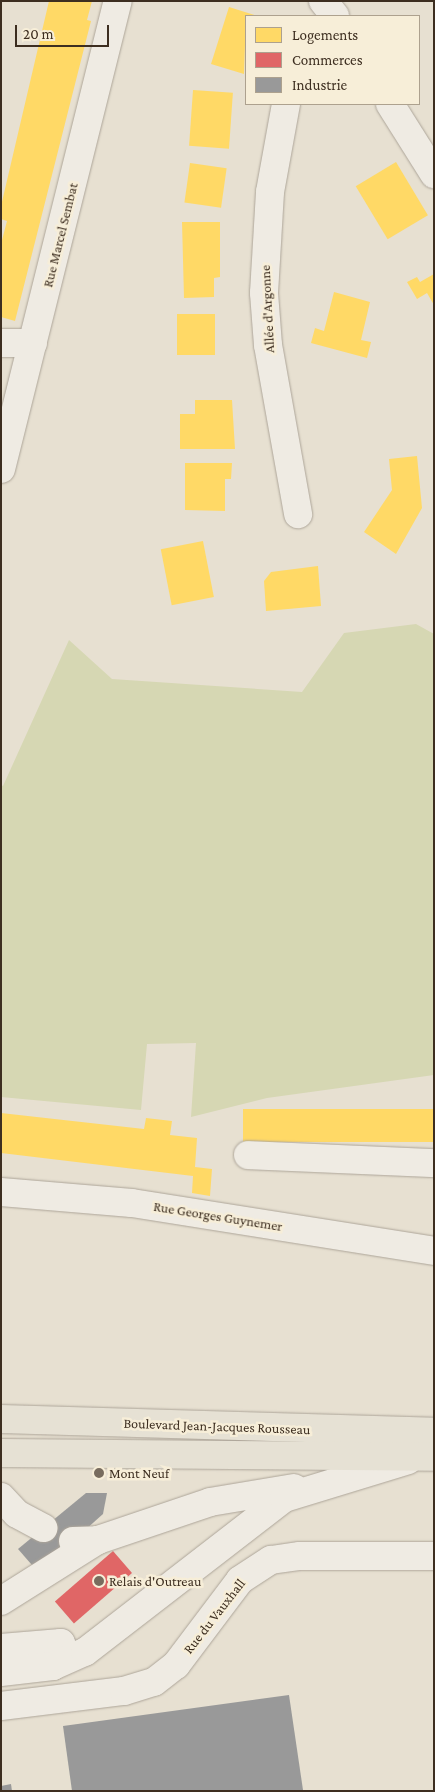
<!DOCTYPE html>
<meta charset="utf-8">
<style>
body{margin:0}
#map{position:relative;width:435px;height:1792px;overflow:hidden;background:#e7e0d1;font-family:"Crimson Pro",serif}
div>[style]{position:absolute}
.green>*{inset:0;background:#d6d7b3}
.homes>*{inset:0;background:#ffd966;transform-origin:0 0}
.shops>*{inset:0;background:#e06666;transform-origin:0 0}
.industry>*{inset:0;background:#999}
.roads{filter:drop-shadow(0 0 1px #ada599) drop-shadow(0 0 1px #ada599)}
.minor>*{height:28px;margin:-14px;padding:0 14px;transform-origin:14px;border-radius:14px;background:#efebe3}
.major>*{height:28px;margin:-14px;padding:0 14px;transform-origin:14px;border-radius:14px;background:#e6e1d4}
.dots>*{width:14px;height:14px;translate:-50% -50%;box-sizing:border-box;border:2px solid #f7eed8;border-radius:50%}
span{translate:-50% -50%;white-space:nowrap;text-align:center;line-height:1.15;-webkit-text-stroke:5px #f7eed8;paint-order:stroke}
.street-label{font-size:14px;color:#3d2e20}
.poi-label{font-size:14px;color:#3d2e20}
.left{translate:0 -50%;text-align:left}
.frame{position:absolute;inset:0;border:2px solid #3d2e20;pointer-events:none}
.legend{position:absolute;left:245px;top:15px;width:175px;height:90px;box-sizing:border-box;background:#f7eed8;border:1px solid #ada18e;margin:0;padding:6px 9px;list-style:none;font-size:15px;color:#3d2e20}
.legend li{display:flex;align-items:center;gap:10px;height:25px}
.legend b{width:25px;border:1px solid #ada18e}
.scale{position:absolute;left:15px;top:25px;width:94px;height:22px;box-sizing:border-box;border:2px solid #3d2e20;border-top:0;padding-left:6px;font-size:15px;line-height:18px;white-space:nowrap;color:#3d2e20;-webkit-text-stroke:4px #f7eed8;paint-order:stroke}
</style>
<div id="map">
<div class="green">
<i style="clip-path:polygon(416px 624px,434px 634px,434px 1075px,267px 1098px,191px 1117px,196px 1043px,147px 1044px,141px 1110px,1px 1097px,1px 785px,3px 786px,69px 640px,112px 679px,302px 692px,344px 633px)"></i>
</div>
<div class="homes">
<i style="clip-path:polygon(49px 1px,92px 1px,87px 20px,91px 21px,15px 321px,1px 317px,1px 244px,7px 221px,1px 219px,1px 206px)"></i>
<i style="clip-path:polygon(229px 7px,258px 16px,246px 16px,244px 74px,211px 64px)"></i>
<i style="left:193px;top:90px;width:40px;height:56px;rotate:4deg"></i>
<i style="left:396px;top:162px;width:62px;height:47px;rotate:59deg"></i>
<i style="left:190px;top:163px;width:37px;height:40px;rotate:8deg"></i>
<i style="clip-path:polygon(182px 222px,220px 222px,220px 277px,214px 278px,214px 297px,184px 298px)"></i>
<i style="clip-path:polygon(434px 274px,434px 305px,427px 293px,417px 299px,407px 282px,417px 277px,420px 282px)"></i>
<i style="clip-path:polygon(334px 292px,370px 302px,361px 340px,371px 342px,367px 358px,311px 343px,315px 328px,324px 331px)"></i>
<i style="left:177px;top:314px;width:38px;height:41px"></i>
<i style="clip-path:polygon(195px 400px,232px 400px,235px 449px,180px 449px,180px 414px,195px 414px)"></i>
<i style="clip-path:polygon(417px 456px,422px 508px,396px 554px,364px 532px,392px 490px,389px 459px)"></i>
<i style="clip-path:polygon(185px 463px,232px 463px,231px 479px,225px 479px,225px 511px,185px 510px)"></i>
<i style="left:203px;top:541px;width:57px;height:43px;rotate:79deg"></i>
<i style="clip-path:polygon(318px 566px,321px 606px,266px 611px,264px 581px,271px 572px)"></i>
<i style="left:434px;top:1109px;width:33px;height:191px;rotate:90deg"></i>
<i style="clip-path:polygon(1px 1113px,144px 1129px,146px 1118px,172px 1121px,170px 1135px,197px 1138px,195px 1167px,212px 1169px,210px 1196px,192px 1193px,193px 1176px,1px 1153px)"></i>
</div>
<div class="shops">
<i style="left:113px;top:1551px;width:29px;height:77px;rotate:49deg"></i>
</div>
<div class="industry">
<i style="clip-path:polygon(86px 1493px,107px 1493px,103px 1514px,38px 1572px,18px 1549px)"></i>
<i style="clip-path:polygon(289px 1695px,303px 1790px,72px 1791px,63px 1726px)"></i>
<i style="clip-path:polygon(11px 1784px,12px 1791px,1px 1791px,1px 1786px)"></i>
</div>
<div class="roads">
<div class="minor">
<i style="left:323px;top:1px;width:19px;rotate:51deg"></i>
<i style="left:286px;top:104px;width:89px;rotate:100.3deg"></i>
<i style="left:270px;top:192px;width:101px;rotate:93.4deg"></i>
<i style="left:264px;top:293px;width:52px;rotate:85.6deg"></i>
<i style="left:268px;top:345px;width:172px;rotate:79.9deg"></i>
<i style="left:390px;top:104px;width:83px;rotate:57.8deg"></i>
<i style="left:1px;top:343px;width:32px"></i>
<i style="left:1px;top:469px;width:482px;rotate:-76deg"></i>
<i style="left:248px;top:1155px;width:186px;rotate:2.5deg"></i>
<i style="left:1px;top:1192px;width:131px;rotate:4.8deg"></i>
<i style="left:132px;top:1203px;width:306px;rotate:9deg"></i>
<i style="left:1px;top:1497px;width:23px;rotate:47deg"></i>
<i style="left:17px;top:1514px;width:30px;rotate:28deg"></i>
<i style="left:73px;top:1541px;width:25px;rotate:-2deg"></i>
<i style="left:98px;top:1540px;width:118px;rotate:-18.7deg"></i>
<i style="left:210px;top:1502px;width:85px;rotate:-9.5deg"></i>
<i style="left:1px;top:1601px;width:115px;rotate:-32.2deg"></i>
<i style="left:1px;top:1648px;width:60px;rotate:-4.8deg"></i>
<i style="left:61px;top:1643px;width:10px;rotate:73deg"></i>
<i style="left:64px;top:1653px;width:17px;rotate:130deg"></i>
<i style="left:1px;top:1672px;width:52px;rotate:-6.6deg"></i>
<i style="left:53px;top:1666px;width:35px;rotate:-24deg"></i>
<i style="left:85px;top:1652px;width:252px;rotate:-37.7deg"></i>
<i style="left:284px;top:1498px;width:130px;rotate:-17deg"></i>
<i style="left:1px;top:1706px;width:124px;rotate:-7deg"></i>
<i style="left:124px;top:1691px;width:31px;rotate:-17deg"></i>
<i style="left:154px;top:1682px;width:28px;rotate:-38deg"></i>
<i style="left:176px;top:1665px;width:106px;rotate:-53deg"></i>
<i style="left:240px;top:1580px;width:37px;rotate:-33deg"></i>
<i style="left:271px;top:1560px;width:29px;rotate:-8deg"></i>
<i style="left:300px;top:1556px;width:134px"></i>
</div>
<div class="major">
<i style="left:1px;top:1419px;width:433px;rotate:1.7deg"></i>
<i style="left:1px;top:1453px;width:433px;rotate:0.5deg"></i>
</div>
</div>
<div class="dots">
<i style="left:99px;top:1473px;background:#786c5e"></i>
<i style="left:99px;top:1581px;background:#786c5e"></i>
</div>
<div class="street-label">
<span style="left:60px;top:235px;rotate:-76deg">Rue Marcel Sembat</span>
<span style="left:267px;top:309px;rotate:-93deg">Allée d'Argonne</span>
<span style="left:218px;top:1216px;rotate:9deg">Rue Georges Guynemer</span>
<span style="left:217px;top:1426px;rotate:2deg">Boulevard Jean-Jacques Rousseau</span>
<span style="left:214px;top:1616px;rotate:-52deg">Rue du Vauxhall</span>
</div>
<div class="poi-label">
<span class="left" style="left:109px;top:1473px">Mont Neuf</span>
<span class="left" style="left:109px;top:1581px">Relais d'Outreau</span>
</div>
<div class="frame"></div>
<ul class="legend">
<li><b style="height:14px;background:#ffd966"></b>Logements</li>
<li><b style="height:14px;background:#e06666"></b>Commerces</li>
<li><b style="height:14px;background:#999"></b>Industrie</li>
</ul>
<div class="scale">20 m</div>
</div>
